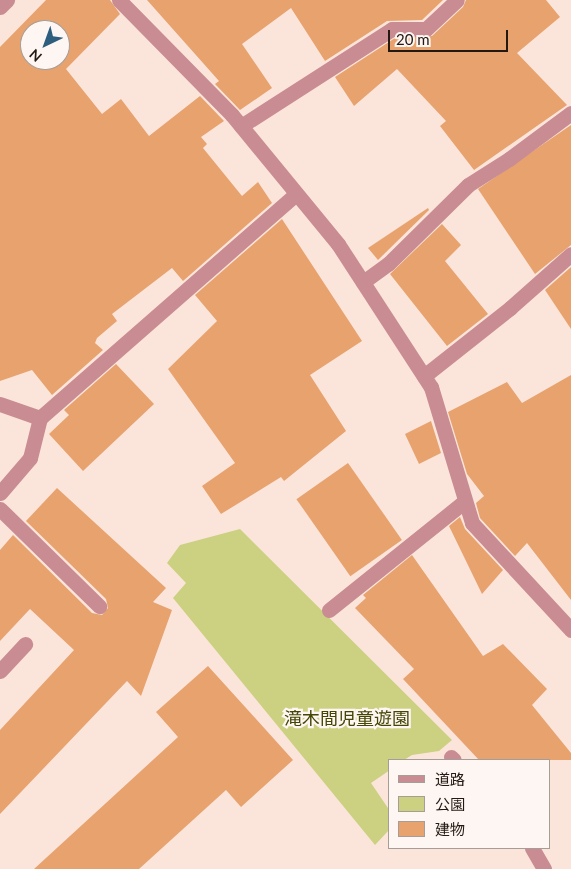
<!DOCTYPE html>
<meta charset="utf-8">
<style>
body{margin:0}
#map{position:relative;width:571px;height:869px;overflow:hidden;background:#fbe5db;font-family:Lato,"Noto Sans JP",sans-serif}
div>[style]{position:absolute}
.green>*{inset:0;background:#cbd180}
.building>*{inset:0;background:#e8a26e;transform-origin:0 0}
.lane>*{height:15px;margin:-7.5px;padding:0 7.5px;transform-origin:7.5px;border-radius:7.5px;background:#c98c92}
.street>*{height:15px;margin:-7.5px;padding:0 7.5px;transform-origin:7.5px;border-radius:7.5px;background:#c98c92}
span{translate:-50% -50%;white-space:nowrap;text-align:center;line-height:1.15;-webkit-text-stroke:4.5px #fdf6f2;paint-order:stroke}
.park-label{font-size:18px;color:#444603}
.legend{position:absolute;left:388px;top:759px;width:162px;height:90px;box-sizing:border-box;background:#fdf6f2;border:1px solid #a69d98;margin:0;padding:6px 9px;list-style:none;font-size:15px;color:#241812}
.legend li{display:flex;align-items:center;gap:10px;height:25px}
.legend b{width:25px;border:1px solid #a69d98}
.north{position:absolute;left:20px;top:20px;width:50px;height:50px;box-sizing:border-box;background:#fdf6f2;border:1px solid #a69d98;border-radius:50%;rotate:222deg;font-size:14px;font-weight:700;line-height:20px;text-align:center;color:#241812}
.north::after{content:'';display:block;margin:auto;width:18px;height:22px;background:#2e5e7d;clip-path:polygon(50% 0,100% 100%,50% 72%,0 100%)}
.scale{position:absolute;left:388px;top:30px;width:120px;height:22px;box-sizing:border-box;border:2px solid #241812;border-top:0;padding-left:6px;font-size:15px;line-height:18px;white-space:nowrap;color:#241812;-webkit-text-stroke:4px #fdf6f2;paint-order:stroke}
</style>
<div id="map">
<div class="green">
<i style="clip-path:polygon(240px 529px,452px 740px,439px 751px,412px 755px,404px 760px,390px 760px,390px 770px,371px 783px,390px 811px,390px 829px,375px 845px,173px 598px,186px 583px,167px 563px,180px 545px)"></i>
</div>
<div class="building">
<i style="clip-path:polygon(evenodd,46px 0,110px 0,120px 14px,66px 69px,102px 114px,121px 99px,149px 136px,200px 96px,224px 121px,201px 137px,207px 144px,203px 148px,242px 196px,258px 182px,272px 203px,183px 281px,172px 268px,112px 314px,117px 321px,97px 338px,95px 343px,103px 350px,52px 395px,32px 370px,0 381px,0 47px,46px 0,30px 30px,60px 30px,60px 60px,30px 60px,30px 30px)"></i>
<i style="clip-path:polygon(147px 0,443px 0,422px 20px,387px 21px,325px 61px,291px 8px,242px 44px,272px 88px,240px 110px,215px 84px,219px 81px)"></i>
<i style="clip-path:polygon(466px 0,546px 0,560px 17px,517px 53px,567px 105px,474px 170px,440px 126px,446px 121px,397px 69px,354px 106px,335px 77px,395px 38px,432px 36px,463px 7px)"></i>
<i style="clip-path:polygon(571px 125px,571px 245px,535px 274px,478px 189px)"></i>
<i style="clip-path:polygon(428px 208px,429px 210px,378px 260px,368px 248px)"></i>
<i style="clip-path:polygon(282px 219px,362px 341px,310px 375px,346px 431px,284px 481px,281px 477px,221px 514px,202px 486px,235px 463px,168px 369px,217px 321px,195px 295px)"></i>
<i style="clip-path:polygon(442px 224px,461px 245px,445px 261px,488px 314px,447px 346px,390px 274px)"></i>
<i style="clip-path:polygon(571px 267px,571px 329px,545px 290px)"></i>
<i style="clip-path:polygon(116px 364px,154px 404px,83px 471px,49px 434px,69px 415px,64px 410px)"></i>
<i style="clip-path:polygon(571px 375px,571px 600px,527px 543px,515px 556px,480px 518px,476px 503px,484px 496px,467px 474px,448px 412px,507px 382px,522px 403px)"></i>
<i style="clip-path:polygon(431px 421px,441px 453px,419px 464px,405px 434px)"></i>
<i style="left:348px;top:463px;width:94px;height:63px;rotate:55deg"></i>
<i style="clip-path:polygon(57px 488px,166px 588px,153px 602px,172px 610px,141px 696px,127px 681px,0 814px,0 730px,74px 650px,30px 609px,0 641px,0 550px,13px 535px,92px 613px,102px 615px,108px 608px,106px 599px,26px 521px)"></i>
<i style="clip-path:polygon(460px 517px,465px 529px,503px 570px,482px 594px,449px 526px)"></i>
<i style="clip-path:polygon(412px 555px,483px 656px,503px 644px,547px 689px,532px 705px,571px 753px,571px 760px,479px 760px,403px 679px,414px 669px,355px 608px,366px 598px,363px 595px)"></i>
<i style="clip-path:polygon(208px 666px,293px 760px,241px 807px,226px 790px,139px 869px,34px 869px,178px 737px,156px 712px)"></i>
</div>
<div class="lane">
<i style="left:0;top:7px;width:10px;rotate:-45deg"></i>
<i style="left:241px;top:126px;width:179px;rotate:-32.7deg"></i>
<i style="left:392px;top:29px;width:34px"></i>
<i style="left:426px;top:29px;width:42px;rotate:-43.1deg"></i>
<i style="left:363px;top:282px;width:31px;rotate:-36deg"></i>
<i style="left:388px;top:264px;width:112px;rotate:-44.6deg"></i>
<i style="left:468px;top:185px;width:49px;rotate:-32.4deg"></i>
<i style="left:509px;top:159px;width:77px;rotate:-36.6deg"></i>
<i style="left:424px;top:376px;width:110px;rotate:-38.3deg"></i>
<i style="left:510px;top:308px;width:81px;rotate:-41.5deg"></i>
<i style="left:329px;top:610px;width:174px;rotate:-38.7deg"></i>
<i style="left:0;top:671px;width:37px;rotate:-47deg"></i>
</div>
<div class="street">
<i style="left:119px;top:0;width:161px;rotate:45.5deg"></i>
<i style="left:232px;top:115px;width:167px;rotate:50.6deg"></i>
<i style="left:338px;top:244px;width:171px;rotate:57deg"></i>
<i style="left:431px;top:387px;width:142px;rotate:73.2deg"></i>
<i style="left:472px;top:523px;width:146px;rotate:47.2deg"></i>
<i style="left:0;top:404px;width:42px;rotate:19.3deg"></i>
<i style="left:40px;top:418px;width:340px;rotate:-41.2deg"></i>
<i style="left:0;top:493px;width:46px;rotate:-49.4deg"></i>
<i style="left:30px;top:458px;width:41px;rotate:-76deg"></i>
<i style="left:0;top:509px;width:139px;rotate:44.4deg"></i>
<i style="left:451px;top:757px;width:4px;rotate:45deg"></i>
<i style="left:532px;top:848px;width:24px;rotate:60deg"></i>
</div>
<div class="park-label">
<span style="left:347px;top:718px">滝木間児童遊園</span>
</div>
<ul class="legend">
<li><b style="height:6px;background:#c98c92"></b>道路</li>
<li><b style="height:14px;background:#cbd180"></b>公園</li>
<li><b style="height:14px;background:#e8a26e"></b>建物</li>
</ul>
<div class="north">N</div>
<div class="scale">20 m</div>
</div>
